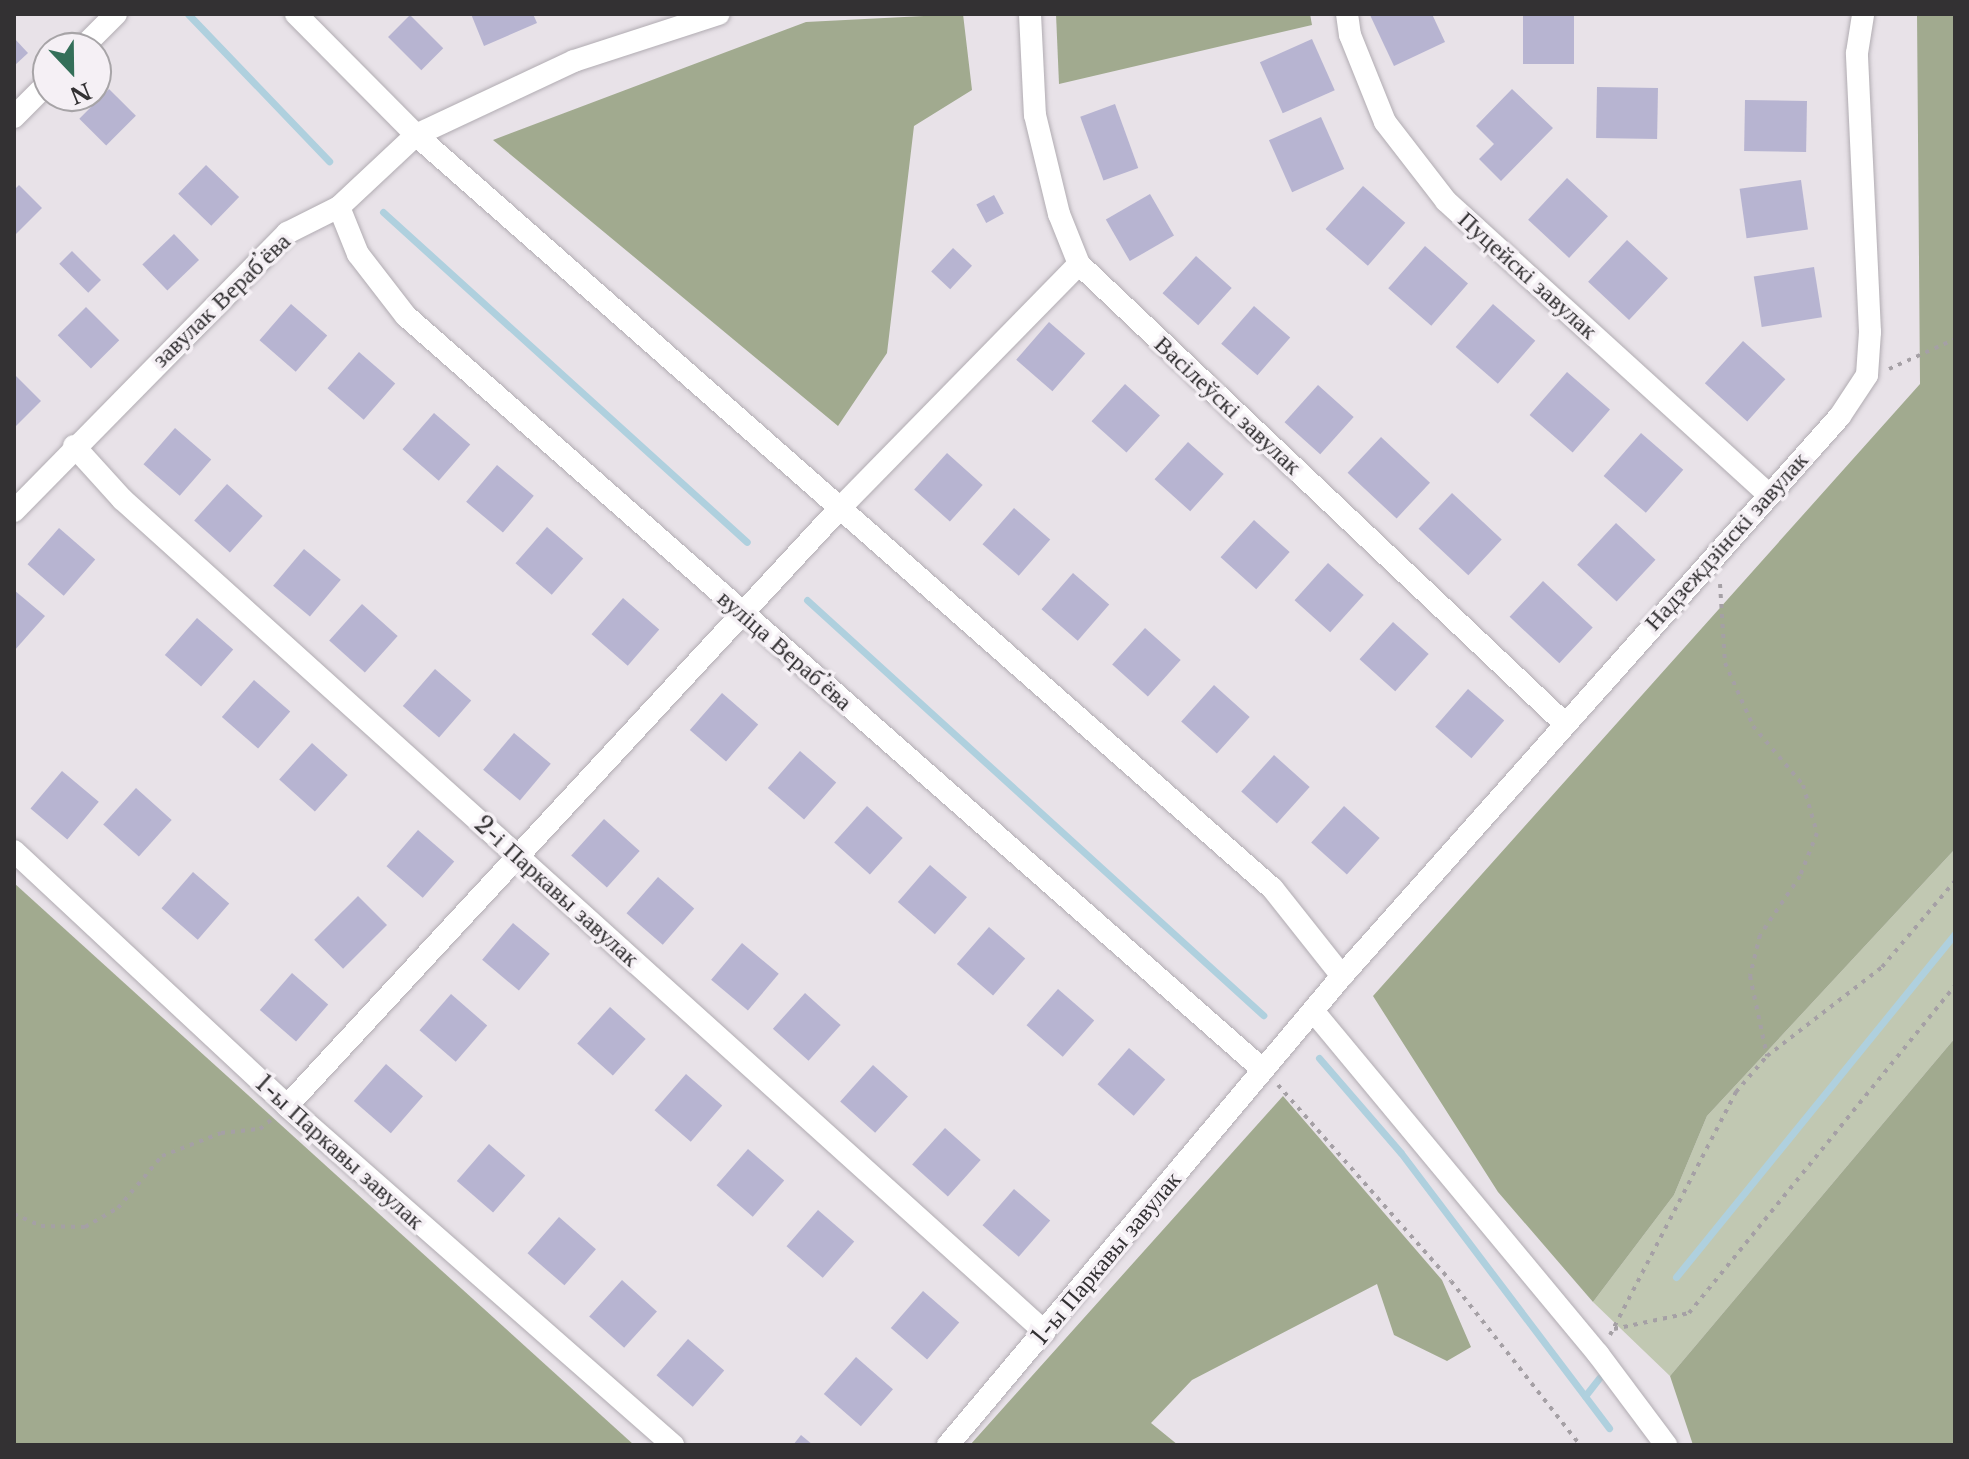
<!DOCTYPE html>
<meta charset="utf-8">
<style>
body{margin:0}
#map{position:relative;width:1969px;height:1459px;overflow:hidden;background:#e8e2e8;font-family:"Libre Baskerville",serif}
div>[style]{position:absolute}
.green>*{inset:0;background:#c1c8b2}
.forest>*{inset:0;background:#a1aa8f}
.stream>*{height:7px;margin:-3.5px;padding:0 3.5px;transform-origin:3.5px;border-radius:3.5px;background:#afd0de}
.building>*{inset:0;background:#b7b4d1;transform-origin:0 0}
.path>*{height:4px;margin-top:-2px;transform-origin:0;background:repeating-linear-gradient(90deg,#a5a0a5 0 4px,transparent 0 10px)}
.roads{filter:drop-shadow(0 0 2px #b1acb2) drop-shadow(0 0 2px #b1acb2)}
.minor>*{height:22px;margin:-11px;padding:0 11px;transform-origin:11px;border-radius:11px;background:#fff}
span{translate:-50% -50%;white-space:nowrap;text-align:center;line-height:1.15;-webkit-text-stroke:7px #f5f0f5;paint-order:stroke}
.street-label{font-size:24px;color:#333133}
.frame{position:absolute;inset:0;border:16px solid #333133;pointer-events:none}
.north{position:absolute;left:32px;top:32px;width:80px;height:80px;box-sizing:border-box;background:#f5f0f5;border:2px solid #a7a4a7;border-radius:50%;rotate:158deg;font-size:22px;font-weight:700;line-height:32px;text-align:center;color:#333133}
.north::after{content:'';display:block;margin:auto;width:28px;height:36px;background:#346f59;clip-path:polygon(50% 0,100% 100%,50% 72%,0 100%)}
</style>
<div id="map">
<div class="green">
<i style="clip-path:polygon(1955px 849px,1955px 1038px,1670px 1376px,1593px 1302px,1674px 1195px,1707px 1116px)"></i>
</div>
<div class="forest">
<i style="clip-path:polygon(963px 14px,972px 90px,914px 126px,887px 353px,838px 426px,493px 140px,806px 22px)"></i>
<i style="clip-path:polygon(1056px 14px,1310px 14px,1312px 25px,1059px 84px)"></i>
<i style="clip-path:polygon(1917px 14px,1955px 14px,1955px 849px,1707px 1116px,1674px 1195px,1593px 1302px,1498px 1192px,1373px 996px,1920px 384px)"></i>
<i style="clip-path:polygon(14px 883px,634px 1445px,14px 1445px)"></i>
<i style="clip-path:polygon(1955px 1038px,1955px 1445px,1693px 1445px,1670px 1376px)"></i>
<i style="clip-path:polygon(1283px 1096px,1442px 1280px,1471px 1347px,1447px 1361px,1394px 1335px,1377px 1284px,1192px 1380px,1151px 1423px,1178px 1445px,970px 1445px)"></i>
</div>
<div class="stream">
<i style="left:188px;top:14px;width:204px;rotate:46.2deg"></i>
<i style="left:383px;top:212px;width:491px;rotate:42.2deg"></i>
<i style="left:807px;top:600px;width:617px;rotate:42.3deg"></i>
<i style="left:1319px;top:1058px;width:125px;rotate:49.2deg"></i>
<i style="left:1401px;top:1153px;width:345px;rotate:52.9deg"></i>
<i style="left:1676px;top:1277px;width:442px;rotate:-50.9deg"></i>
<i style="left:1585px;top:1396px;width:24px;rotate:-52deg"></i>
</div>
<div class="building">
<i style="clip-path:polygon(471px 14px,533px 14px,537px 23px,484px 46px)"></i>
<i style="clip-path:polygon(1432px 14px,1445px 42px,1394px 66px,1370px 15px)"></i>
<i style="left:1523px;top:14px;width:51px;height:50px"></i>
<i style="left:410px;top:15px;width:47px;height:31px;rotate:45deg"></i>
<i style="clip-path:polygon(14px 38px,28px 53px,14px 66px)"></i>
<i style="left:1312px;top:39px;width:56px;height:57px;rotate:66deg"></i>
<i style="left:1597px;top:87px;width:61px;height:51px;rotate:1deg"></i>
<i style="left:109px;top:89px;width:38px;height:42px;rotate:45deg"></i>
<i style="clip-path:polygon(1512px 89px,1553px 128px,1501px 181px,1479px 159px,1494px 144px,1476px 126px)"></i>
<i style="left:1745px;top:100px;width:62px;height:51px;rotate:1deg"></i>
<i style="left:1115px;top:104px;width:68px;height:37px;rotate:70deg"></i>
<i style="left:1321px;top:117px;width:57px;height:57px;rotate:66deg"></i>
<i style="left:206px;top:165px;width:46px;height:40px;rotate:44deg"></i>
<i style="left:1567px;top:178px;width:56px;height:57px;rotate:43deg"></i>
<i style="left:1801px;top:180px;width:50px;height:62px;rotate:82deg"></i>
<i style="clip-path:polygon(19px 185px,42px 208px,14px 236px,14px 190px)"></i>
<i style="left:1363px;top:186px;width:56px;height:57px;rotate:41deg"></i>
<i style="left:1150px;top:194px;width:48px;height:51px;rotate:60deg"></i>
<i style="left:994px;top:195px;width:21px;height:20px;rotate:62deg"></i>
<i style="left:174px;top:234px;width:36px;height:44px;rotate:46deg"></i>
<i style="left:1627px;top:240px;width:56px;height:57px;rotate:43deg"></i>
<i style="left:1425px;top:246px;width:57px;height:56px;rotate:41deg"></i>
<i style="left:953px;top:248px;width:26px;height:32px;rotate:43deg"></i>
<i style="left:72px;top:251px;width:41px;height:18px;rotate:45deg"></i>
<i style="left:1196px;top:256px;width:48px;height:50px;rotate:42deg"></i>
<i style="left:1814px;top:267px;width:51px;height:61px;rotate:81deg"></i>
<i style="left:291px;top:304px;width:48px;height:48px;rotate:41deg"></i>
<i style="left:1493px;top:304px;width:56px;height:57px;rotate:41deg"></i>
<i style="left:1254px;top:306px;width:48px;height:50px;rotate:41deg"></i>
<i style="left:86px;top:307px;width:47px;height:40px;rotate:45deg"></i>
<i style="left:1049px;top:322px;width:48px;height:50px;rotate:41deg"></i>
<i style="left:1743px;top:341px;width:57px;height:57px;rotate:42deg"></i>
<i style="left:359px;top:352px;width:48px;height:48px;rotate:41deg"></i>
<i style="left:1567px;top:372px;width:57px;height:57px;rotate:41deg"></i>
<i style="clip-path:polygon(14px 374px,41px 401px,14px 428px)"></i>
<i style="left:1125px;top:384px;width:47px;height:50px;rotate:42deg"></i>
<i style="left:1318px;top:385px;width:48px;height:50px;rotate:42deg"></i>
<i style="left:434px;top:413px;width:48px;height:48px;rotate:41deg"></i>
<i style="left:175px;top:428px;width:48px;height:48px;rotate:41deg"></i>
<i style="left:1641px;top:433px;width:56px;height:57px;rotate:41deg"></i>
<i style="left:1381px;top:437px;width:67px;height:49px;rotate:43deg"></i>
<i style="left:1188px;top:442px;width:48px;height:50px;rotate:42deg"></i>
<i style="left:947px;top:453px;width:48px;height:49px;rotate:42deg"></i>
<i style="left:497px;top:465px;width:48px;height:48px;rotate:40deg"></i>
<i style="left:227px;top:484px;width:48px;height:49px;rotate:42deg"></i>
<i style="left:1452px;top:493px;width:68px;height:49px;rotate:43deg"></i>
<i style="left:1014px;top:508px;width:48px;height:48px;rotate:41deg"></i>
<i style="left:1254px;top:520px;width:48px;height:50px;rotate:42deg"></i>
<i style="left:1616px;top:523px;width:54px;height:57px;rotate:43deg"></i>
<i style="left:547px;top:527px;width:48px;height:48px;rotate:41deg"></i>
<i style="left:59px;top:528px;width:48px;height:48px;rotate:41deg"></i>
<i style="left:304px;top:549px;width:48px;height:48px;rotate:40deg"></i>
<i style="left:1328px;top:563px;width:48px;height:50px;rotate:42deg"></i>
<i style="left:1073px;top:573px;width:48px;height:48px;rotate:41deg"></i>
<i style="left:1543px;top:581px;width:68px;height:49px;rotate:43deg"></i>
<i style="clip-path:polygon(14px 590px,45px 616px,14px 651px)"></i>
<i style="left:623px;top:598px;width:48px;height:48px;rotate:41deg"></i>
<i style="left:362px;top:604px;width:48px;height:49px;rotate:42deg"></i>
<i style="left:197px;top:618px;width:48px;height:49px;rotate:41deg"></i>
<i style="left:1393px;top:622px;width:48px;height:50px;rotate:42deg"></i>
<i style="left:1145px;top:628px;width:48px;height:49px;rotate:42deg"></i>
<i style="left:435px;top:669px;width:48px;height:49px;rotate:41deg"></i>
<i style="left:254px;top:680px;width:48px;height:49px;rotate:41deg"></i>
<i style="left:1214px;top:685px;width:48px;height:49px;rotate:42deg"></i>
<i style="left:1468px;top:689px;width:48px;height:50px;rotate:41deg"></i>
<i style="left:722px;top:693px;width:48px;height:49px;rotate:41deg"></i>
<i style="left:514px;top:733px;width:48px;height:48px;rotate:40deg"></i>
<i style="left:312px;top:743px;width:48px;height:49px;rotate:42deg"></i>
<i style="left:800px;top:751px;width:48px;height:49px;rotate:41deg"></i>
<i style="left:1274px;top:755px;width:48px;height:49px;rotate:42deg"></i>
<i style="left:62px;top:771px;width:48px;height:49px;rotate:40deg"></i>
<i style="left:136px;top:788px;width:48px;height:49px;rotate:42deg"></i>
<i style="left:867px;top:806px;width:48px;height:49px;rotate:42deg"></i>
<i style="left:1344px;top:806px;width:48px;height:49px;rotate:42deg"></i>
<i style="left:604px;top:819px;width:48px;height:49px;rotate:42deg"></i>
<i style="left:418px;top:830px;width:48px;height:48px;rotate:41deg"></i>
<i style="left:930px;top:865px;width:49px;height:49px;rotate:41deg"></i>
<i style="left:193px;top:872px;width:48px;height:48px;rotate:41deg"></i>
<i style="left:658px;top:877px;width:48px;height:48px;rotate:41deg"></i>
<i style="left:358px;top:896px;width:41px;height:62px;rotate:45deg"></i>
<i style="left:513px;top:923px;width:48px;height:48px;rotate:40deg"></i>
<i style="left:989px;top:927px;width:48px;height:49px;rotate:41deg"></i>
<i style="left:742px;top:943px;width:48px;height:48px;rotate:40deg"></i>
<i style="left:292px;top:973px;width:48px;height:49px;rotate:41deg"></i>
<i style="left:1058px;top:989px;width:48px;height:48px;rotate:41deg"></i>
<i style="left:805px;top:993px;width:48px;height:48px;rotate:42deg"></i>
<i style="left:451px;top:994px;width:48px;height:48px;rotate:41deg"></i>
<i style="left:610px;top:1007px;width:48px;height:49px;rotate:42deg"></i>
<i style="left:1129px;top:1048px;width:48px;height:48px;rotate:41deg"></i>
<i style="left:386px;top:1064px;width:49px;height:49px;rotate:41deg"></i>
<i style="left:873px;top:1065px;width:47px;height:49px;rotate:42deg"></i>
<i style="left:686px;top:1074px;width:48px;height:48px;rotate:41deg"></i>
<i style="left:945px;top:1128px;width:48px;height:49px;rotate:42deg"></i>
<i style="left:489px;top:1144px;width:48px;height:49px;rotate:41deg"></i>
<i style="left:748px;top:1149px;width:48px;height:48px;rotate:41deg"></i>
<i style="left:1014px;top:1189px;width:48px;height:48px;rotate:41deg"></i>
<i style="left:818px;top:1210px;width:48px;height:48px;rotate:41deg"></i>
<i style="left:559px;top:1217px;width:49px;height:48px;rotate:41deg"></i>
<i style="left:622px;top:1280px;width:47px;height:49px;rotate:42deg"></i>
<i style="left:923px;top:1291px;width:48px;height:49px;rotate:41deg"></i>
<i style="left:688px;top:1339px;width:48px;height:48px;rotate:41deg"></i>
<i style="left:856px;top:1357px;width:49px;height:49px;rotate:41deg"></i>
<i style="clip-path:polygon(801px 1435px,813px 1445px,793px 1445px)"></i>
</div>
<div class="path">
<i style="left:1889px;top:369px;width:72px;rotate:-24.4deg"></i>
<i style="left:1720px;top:584px;width:79px;rotate:86.4deg"></i>
<i style="left:1725px;top:663px;width:69px;rotate:66deg"></i>
<i style="left:1753px;top:726px;width:77px;rotate:49.7deg"></i>
<i style="left:1803px;top:785px;width:50px;rotate:73.7deg"></i>
<i style="left:1817px;top:833px;width:46px;rotate:111.6deg"></i>
<i style="left:1800px;top:876px;width:71px;rotate:124.1deg"></i>
<i style="left:1760px;top:935px;width:42px;rotate:103.7deg"></i>
<i style="left:1750px;top:976px;width:82px;rotate:78deg"></i>
<i style="left:1278px;top:1085px;width:261px;rotate:48.6deg"></i>
<i style="left:1451px;top:1281px;width:209px;rotate:51.8deg"></i>
<i style="left:14px;top:1214px;width:30px;rotate:24deg"></i>
<i style="left:41px;top:1226px;width:44px;rotate:1.3deg"></i>
<i style="left:85px;top:1227px;width:38px;rotate:-30deg"></i>
<i style="left:118px;top:1208px;width:68px;rotate:-49.8deg"></i>
<i style="left:162px;top:1156px;width:63px;rotate:-21.3deg"></i>
<i style="left:221px;top:1133px;width:39px;rotate:-6deg"></i>
<i style="left:260px;top:1129px;width:16px;rotate:-40deg"></i>
<i style="left:1614px;top:1329px;width:77px;rotate:-12deg"></i>
<i style="left:1689px;top:1313px;width:422px;rotate:-50.9deg"></i>
<i style="left:1610px;top:1335px;width:274px;rotate:-62.6deg"></i>
<i style="left:1736px;top:1092px;width:48px;rotate:-49.3deg"></i>
<i style="left:1767px;top:1056px;width:145px;rotate:-37.7deg"></i>
<i style="left:1882px;top:967px;width:113px;rotate:-49.7deg"></i>
</div>
<div class="roads">
<div class="minor">
<i style="left:296px;top:14px;width:170px;rotate:45.2deg"></i>
<i style="left:416px;top:135px;width:1141px;rotate:41.34deg"></i>
<i style="left:1273px;top:889px;width:111px;rotate:51.6deg"></i>
<i style="left:1030px;top:14px;width:101px;rotate:87.2deg"></i>
<i style="left:1035px;top:115px;width:102px;rotate:76.4deg"></i>
<i style="left:1059px;top:214px;width:54px;rotate:68.2deg"></i>
<i style="left:1079px;top:264px;width:666px;rotate:43.42deg"></i>
<i style="left:1347px;top:14px;width:21px;rotate:82deg"></i>
<i style="left:1350px;top:35px;width:94px;rotate:68.1deg"></i>
<i style="left:1385px;top:122px;width:100px;rotate:52.3deg"></i>
<i style="left:1446px;top:201px;width:437px;rotate:42.3deg"></i>
<i style="left:82px;top:48px;width:48px;rotate:-45deg"></i>
<i style="left:14px;top:117px;width:48px;rotate:-45deg"></i>
<i style="left:339px;top:207px;width:51px;rotate:68deg"></i>
<i style="left:358px;top:254px;width:78px;rotate:52.3deg"></i>
<i style="left:406px;top:316px;width:1140px;rotate:41.34deg"></i>
<i style="left:74px;top:446px;width:72px;rotate:47.8deg"></i>
<i style="left:122px;top:499px;width:1243px;rotate:42.07deg"></i>
<i style="left:14px;top:511px;width:390px;rotate:-45.5deg"></i>
<i style="left:287px;top:233px;width:58px;rotate:-26.6deg"></i>
<i style="left:339px;top:207px;width:105px;rotate:-43.1deg"></i>
<i style="left:416px;top:135px;width:174px;rotate:-25.1deg"></i>
<i style="left:574px;top:61px;width:152px;rotate:-18deg"></i>
<i style="left:14px;top:851px;width:374px;rotate:43deg"></i>
<i style="left:287px;top:1106px;width:514px;rotate:41.29deg"></i>
<i style="left:1314px;top:1012px;width:445px;rotate:50.3deg"></i>
<i style="left:1598px;top:1354px;width:114px;rotate:53.2deg"></i>
<i style="left:287px;top:1106px;width:816px;rotate:-47.24deg"></i>
<i style="left:841px;top:507px;width:340px;rotate:-45.6deg"></i>
<i style="left:948px;top:1445px;width:613px;rotate:-49.97deg"></i>
<i style="left:1342px;top:976px;width:749px;rotate:-48.35deg"></i>
<i style="left:1840px;top:416px;width:49px;rotate:-56.6deg"></i>
<i style="left:1867px;top:375px;width:43px;rotate:-86deg"></i>
<i style="left:1870px;top:332px;width:279px;rotate:-92.7deg"></i>
<i style="left:1857px;top:53px;width:39px;rotate:-81deg"></i>
</div>
</div>
<div class="street-label">
<span style="left:1528px;top:275px;rotate:42deg">Пуцейскі завулак</span>
<span style="left:221px;top:300px;rotate:-44deg">завулак Верабʼёва</span>
<span style="left:1228px;top:405px;rotate:43deg">Васілеўскі завулак</span>
<span style="left:1726px;top:541px;rotate:-48deg">Надзеждзінскі завулак</span>
<span style="left:785px;top:650px;rotate:41deg">вуліца Верабʼёва</span>
<span style="left:557px;top:891px;rotate:42deg">2-і Паркавы завулак</span>
<span style="left:340px;top:1152px;rotate:42deg">1-ы Паркавы завулак</span>
<span style="left:1106px;top:1258px;rotate:-50deg">1-ы Паркавы завулак</span>
</div>
<div class="frame"></div>
<div class="north">N</div>
</div>
